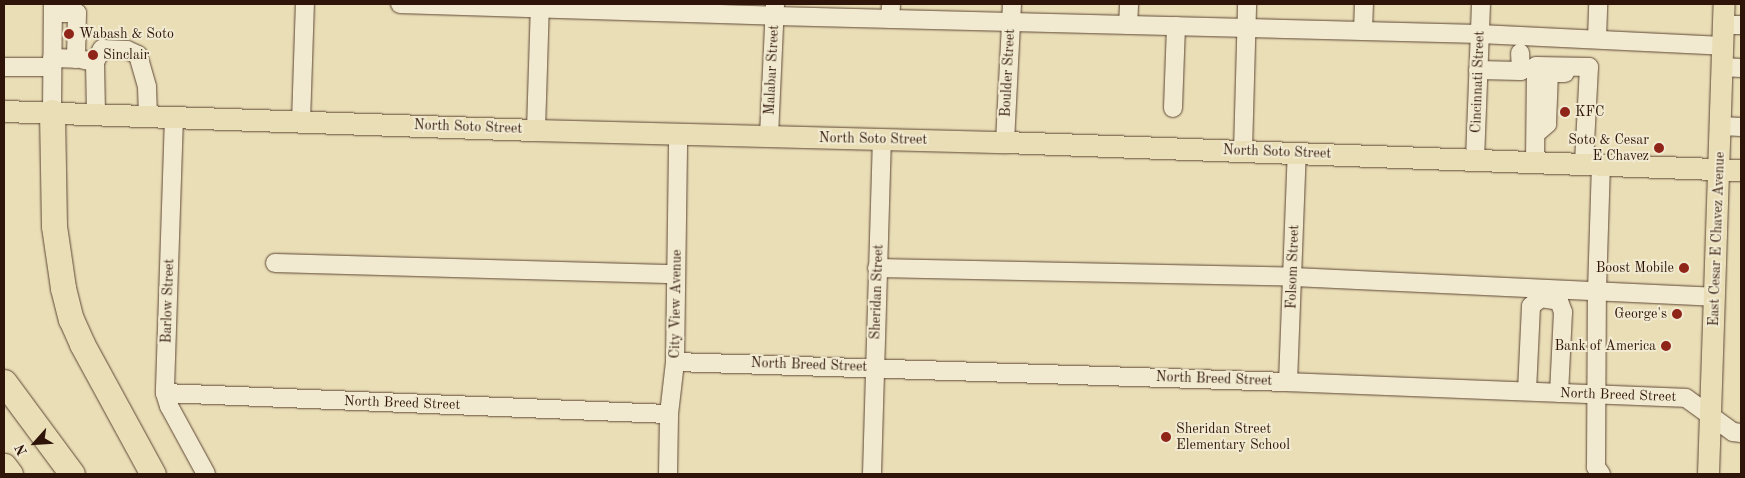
<!DOCTYPE html>
<style>
body{margin:0}
#map{position:relative;width:1745px;height:478px;overflow:hidden;background:#eadeb7;font-family:"Old Standard TT",serif}
div>[style]{position:absolute}
.roads{filter:drop-shadow(0 0 1px #5e4734) drop-shadow(0 0 1px #5e4734)}
.minor>*{height:18px;margin:-9px;padding:0 9px;transform-origin:9px;border-radius:9px;background:#f1ead0}
.major>*{height:21px;margin:-10.5px;padding:0 10.5px;transform-origin:10.5px;border-radius:10.5px;background:#eadeb7}
.highway>*{height:25px;margin:-12.5px;padding:0 12.5px;transform-origin:12.5px;border-radius:12.5px;background:#eadeb7}
.dots>*{width:14px;height:14px;translate:-50% -50%;box-sizing:border-box;border:2px solid #f1ead0;border-radius:50%}
span{translate:-50% -50%;white-space:nowrap;text-align:center;line-height:1.15;-webkit-text-stroke:4px #f1ead0;paint-order:stroke}
.poi-label{font-size:14px;color:#2f1509}
.left{translate:0 -50%;text-align:left}
.right{translate:-100% -50%;text-align:right}
.street-label{font-size:14px;color:#2f1509}
.frame{position:absolute;inset:0;border:5px solid #2f1509;pointer-events:none}
.north{position:absolute;left:10px;top:418px;width:50px;height:50px;-webkit-text-stroke:4px #f1ead0;paint-order:stroke;rotate:244deg;font-size:14px;font-weight:700;line-height:20px;text-align:center;color:#2f1509}
.north::after{content:'';display:block;margin:auto;width:18px;height:22px;background:#2f1509;clip-path:polygon(50% 0,100% 100%,50% 72%,0 100%)}
</style>
<div id="map">
<div class="roads">
<div class="minor">
<i style="left:400px;top:4px;width:375px;rotate:1.8deg"></i>
<i style="left:775px;top:16px;width:705px;rotate:1.46deg"></i>
<i style="left:1480px;top:34px;width:243px;rotate:2.8deg"></i>
<i style="left:890px;top:19px;width:15px;rotate:-86deg"></i>
<i style="left:1128px;top:25px;width:21px;rotate:-87deg"></i>
<i style="left:1724px;top:25px;width:17px"></i>
<i style="left:1363px;top:31px;width:27px;rotate:-88deg"></i>
<i style="left:1597px;top:39px;width:35px;rotate:-88deg"></i>
<i style="left:52px;top:58px;width:24px;rotate:2deg"></i>
<i style="left:76px;top:59px;width:46px;rotate:-88.8deg"></i>
<i style="left:77px;top:13px;width:24px;rotate:180deg"></i>
<i style="left:84px;top:60px;width:11px;rotate:10deg"></i>
<i style="left:95px;top:62px;width:52px;rotate:88.9deg"></i>
<i style="left:95px;top:62px;width:15px;rotate:-62deg"></i>
<i style="left:102px;top:49px;width:25px;rotate:2deg"></i>
<i style="left:127px;top:50px;width:12px;rotate:24deg"></i>
<i style="left:138px;top:55px;width:33px;rotate:74deg"></i>
<i style="left:147px;top:87px;width:29px;rotate:88deg"></i>
<i style="left:4px;top:67px;width:48px"></i>
<i style="left:1722px;top:67px;width:19px;rotate:3deg"></i>
<i style="left:1478px;top:70px;width:43px;rotate:1.3deg"></i>
<i style="left:1521px;top:71px;width:18px;rotate:-93deg"></i>
<i style="left:1173px;top:108px;width:82px;rotate:-87.9deg"></i>
<i style="left:52px;top:112px;width:108px;rotate:-89.5deg"></i>
<i style="left:174px;top:117px;width:276px;rotate:91.9deg"></i>
<i style="left:165px;top:393px;width:14px;rotate:73deg"></i>
<i style="left:169px;top:406px;width:77px;rotate:61.4deg"></i>
<i style="left:301px;top:122px;width:118px;rotate:-88.1deg"></i>
<i style="left:1721px;top:126px;width:20px;rotate:3deg"></i>
<i style="left:536px;top:130px;width:126px;rotate:-88.2deg"></i>
<i style="left:1539px;top:131px;width:11px;rotate:-41deg"></i>
<i style="left:1547px;top:124px;width:51px;rotate:-87.8deg"></i>
<i style="left:1549px;top:73px;width:16px"></i>
<i style="left:769px;top:136px;width:132px;rotate:-87.4deg"></i>
<i style="left:1005px;top:142px;width:138px;rotate:-87.1deg"></i>
<i style="left:1243px;top:151px;width:147px;rotate:-88.4deg"></i>
<i style="left:1475px;top:160px;width:156px;rotate:-87.8deg"></i>
<i style="left:1535px;top:161px;width:95px;rotate:-89.4deg"></i>
<i style="left:1536px;top:66px;width:53px;rotate:1.1deg"></i>
<i style="left:1589px;top:67px;width:96px;rotate:93deg"></i>
<i style="left:275px;top:263px;width:401px;rotate:1.6deg"></i>
<i style="left:877px;top:268px;width:415px;rotate:1.2deg"></i>
<i style="left:1292px;top:277px;width:423px;rotate:2.7deg"></i>
<i style="left:675px;top:362px;width:613px;rotate:1.87deg"></i>
<i style="left:1288px;top:382px;width:398px;rotate:2.3deg"></i>
<i style="left:1686px;top:398px;width:58px;rotate:35.9deg"></i>
<i style="left:1733px;top:432px;width:8px;rotate:7deg"></i>
<i style="left:1288px;top:382px;width:230px;rotate:-87.8deg"></i>
<i style="left:1527px;top:391px;width:85px;rotate:-87.3deg"></i>
<i style="left:1531px;top:306px;width:13px;rotate:-39deg"></i>
<i style="left:1541px;top:298px;width:18px;rotate:9deg"></i>
<i style="left:1559px;top:301px;width:12px;rotate:70deg"></i>
<i style="left:1563px;top:312px;width:81px;rotate:92.8deg"></i>
<i style="left:165px;top:393px;width:504px;rotate:2.39deg"></i>
<i style="left:668px;top:474px;width:60px;rotate:-89deg"></i>
<i style="left:669px;top:414px;width:52px;rotate:-83.4deg"></i>
<i style="left:675px;top:362px;width:228px;rotate:-89.2deg"></i>
<i style="left:872px;top:474px;width:334px;rotate:-88.3deg"></i>
<i style="left:1601px;top:474px;width:9px;rotate:-126deg"></i>
<i style="left:1596px;top:467px;width:176px;rotate:-89.7deg"></i>
<i style="left:1597px;top:291px;width:127px;rotate:-88.2deg"></i>
</div>
<div class="major">
<i style="left:4px;top:111px;width:532px;rotate:2.05deg"></i>
<i style="left:536px;top:130px;width:469px;rotate:1.5deg"></i>
<i style="left:1005px;top:142px;width:737px;rotate:2.18deg"></i>
<i style="left:1708px;top:474px;width:470px;rotate:-88.1deg"></i>
</div>
<div class="highway">
<i style="left:52px;top:112px;width:114px;rotate:89deg"></i>
<i style="left:54px;top:226px;width:63px;rotate:81.7deg"></i>
<i style="left:63px;top:288px;width:32px;rotate:76deg"></i>
<i style="left:71px;top:319px;width:27px;rotate:66deg"></i>
<i style="left:82px;top:344px;width:148px;rotate:61.4deg"></i>
<i style="left:4px;top:382px;width:114px;rotate:53.5deg"></i>
<i style="left:4px;top:466px;width:10px;rotate:53deg"></i>
</div>
</div>
<div class="dots">
<i style="left:69px;top:34px;background:#8f2418"></i>
<i style="left:93px;top:55px;background:#8f2418"></i>
<i style="left:1565px;top:112px;background:#8f2418"></i>
<i style="left:1659px;top:148px;background:#8f2418"></i>
<i style="left:1684px;top:268px;background:#8f2418"></i>
<i style="left:1677px;top:314px;background:#8f2418"></i>
<i style="left:1666px;top:346px;background:#8f2418"></i>
<i style="left:1166px;top:437px;background:#8f2418"></i>
</div>
<div class="poi-label">
<span class="left" style="left:79px;top:34px">Wabash &amp; Soto</span>
<span class="left" style="left:103px;top:55px">Sinclair</span>
<span class="left" style="left:1575px;top:112px">KFC</span>
<span class="right" style="left:1649px;top:148px">Soto &amp; Cesar<br>E Chavez</span>
<span class="right" style="left:1674px;top:268px">Boost Mobile</span>
<span class="right" style="left:1667px;top:314px">George's</span>
<span class="right" style="left:1656px;top:346px">Bank of America</span>
<span class="left" style="left:1176px;top:437px">Sheridan Street<br>Elementary School</span>
</div>
<div class="street-label">
<span style="left:772px;top:70px;rotate:-87deg">Malabar Street</span>
<span style="left:1008px;top:73px;rotate:-87deg">Boulder Street</span>
<span style="left:1478px;top:82px;rotate:-88deg">Cincinnati Street</span>
<span style="left:468px;top:127px;rotate:2deg">North Soto Street</span>
<span style="left:873px;top:139px;rotate:1deg">North Soto Street</span>
<span style="left:1277px;top:152px;rotate:2deg">North Soto Street</span>
<span style="left:1717px;top:239px;rotate:-88deg">East Cesar E Chavez Avenue</span>
<span style="left:1293px;top:267px;rotate:-88deg">Folsom Street</span>
<span style="left:877px;top:292px;rotate:-88deg">Sheridan Street</span>
<span style="left:168px;top:301px;rotate:-88deg">Barlow Street</span>
<span style="left:676px;top:304px;rotate:-89deg">City View Avenue</span>
<span style="left:809px;top:365px;rotate:2deg">North Breed Street</span>
<span style="left:1214px;top:379px;rotate:2deg">North Breed Street</span>
<span style="left:1618px;top:395px;rotate:2deg">North Breed Street</span>
<span style="left:402px;top:403px;rotate:2deg">North Breed Street</span>
</div>
<div class="frame"></div>
<div class="north">N</div>
</div>
